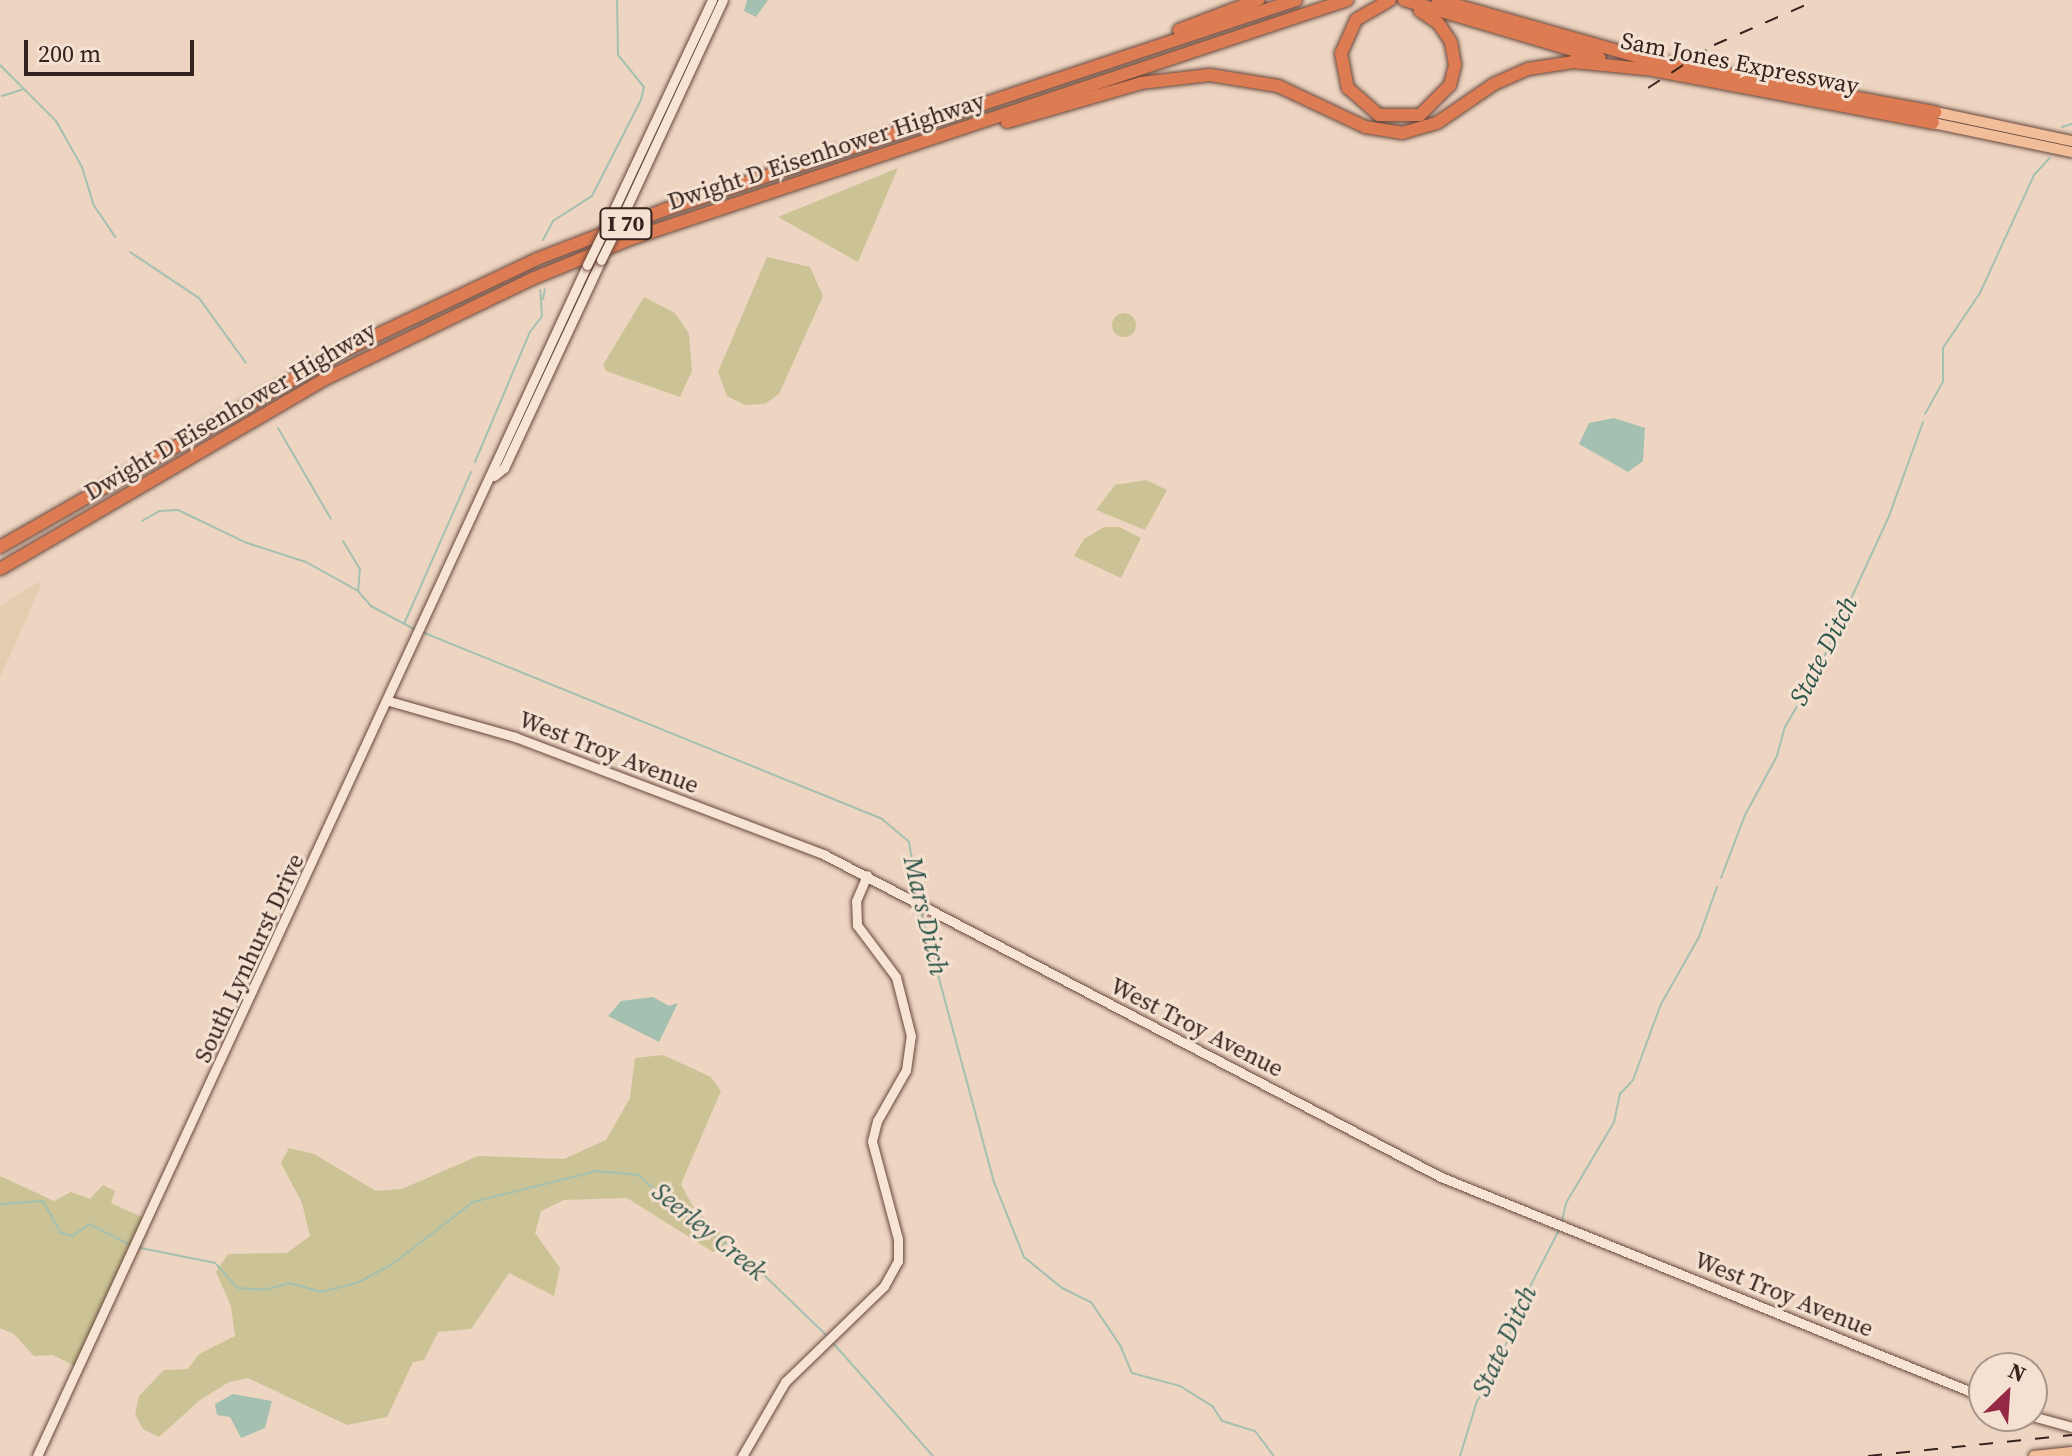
<!DOCTYPE html>
<style>
body{margin:0}
#map{position:relative;width:2072px;height:1456px;overflow:hidden;background:#edd5c1;font-family:"Source Serif 4",serif}
div>[style]{position:absolute}
.farmland>*{inset:0;background:#e3cdaf}
.green>*{inset:0;background:#cbc395}
.round{border-radius:50%}
.water>*{inset:0;background:#a4c0b0}
.stream>*{height:2px;margin:-1px;padding:0 1px;transform-origin:1px;border-radius:1px;background:#a4c0b0}
.roads{filter:drop-shadow(0 0 2px #68473c) drop-shadow(0 0 2px #68473c)}
.secondary>*{height:9px;margin:-4.5px;padding:0 4.5px;transform-origin:4.5px;border-radius:4.5px;background:#f8e4d4}
.primary>*{height:10px;margin:-5px;padding:0 5px;transform-origin:5px;border-radius:5px;background:#f1be99}
.highway>*{height:12px;margin:-6px;padding:0 6px;transform-origin:6px;border-radius:6px;background:#dd7b52}
.rail>*{height:2px;margin-top:-1px;transform-origin:0;background:repeating-linear-gradient(90deg,#36231d 0 14px,transparent 0 28px)}
.bridges{filter:drop-shadow(0 0 2px #68473c) drop-shadow(0 0 2px #68473c)}
.secondary-bridge>*{height:9px;margin:-4.5px;padding:0 4.5px;transform-origin:4.5px;border-radius:4.5px;background:#f8e4d4}
span{translate:-50% -50%;white-space:nowrap;text-align:center;line-height:1.15;-webkit-text-stroke:6px #f5e1d1;paint-order:stroke}
.shield-label span{padding:2px 6px;background:#f5e1d1;border:2px solid;border-radius:6px;-webkit-text-stroke-width:0}
.shield-label{font-size:22px;color:#36231d;font-weight:700}
.street-label{font-size:24px;color:#36231d}
.water-label{font-size:26px;color:#2c5649;font-style:italic}
.north{position:absolute;left:1968px;top:1352px;width:80px;height:80px;box-sizing:border-box;background:#f5e1d1;border:2px solid #a99589;border-radius:50%;rotate:25deg;font-size:22px;font-weight:700;line-height:32px;text-align:center;color:#36231d}
.north::after{content:'';display:block;margin:auto;width:28px;height:36px;background:#952946;clip-path:polygon(50% 0,100% 100%,50% 72%,0 100%)}
.scale{position:absolute;left:24px;top:40px;width:170px;height:36px;box-sizing:border-box;border:4px solid #36231d;border-top:0;padding-left:10px;font-size:24px;line-height:28px;white-space:nowrap;color:#36231d;-webkit-text-stroke:6px #f5e1d1;paint-order:stroke}
</style>
<div id="map">
<div class="farmland">
<i style="clip-path:polygon(38px 582px,41px 585px,0 678px,0 606px)"></i>
</div>
<div class="green">
<i style="clip-path:polygon(898px 168px,858px 262px,778px 217px)"></i>
<i style="clip-path:polygon(767px 257px,810px 267px,823px 296px,779px 394px,765px 404px,745px 405px,727px 396px,718px 372px)"></i>
<i style="clip-path:polygon(644px 297px,675px 313px,689px 334px,692px 371px,680px 397px,606px 371px,603px 365px)"></i>
<i class="round" style="left:1112px;top:313px;width:24px;height:24px"></i>
<i style="clip-path:polygon(1146px 480px,1167px 490px,1145px 530px,1096px 510px,1115px 485px)"></i>
<i style="clip-path:polygon(1104px 527px,1119px 527px,1141px 538px,1121px 578px,1074px 556px,1084px 539px)"></i>
<i style="clip-path:polygon(663px 1055px,711px 1077px,721px 1091px,681px 1184px,692px 1205px,727px 1241px,723px 1253px,713px 1252px,627px 1198px,564px 1200px,541px 1211px,535px 1233px,560px 1268px,554px 1296px,509px 1273px,471px 1329px,438px 1332px,424px 1360px,413px 1362px,387px 1417px,347px 1425px,248px 1378px,229px 1382px,200px 1400px,159px 1437px,143px 1429px,135px 1414px,139px 1396px,164px 1370px,188px 1369px,199px 1354px,235px 1336px,231px 1306px,216px 1272px,228px 1254px,287px 1253px,310px 1236px,302px 1203px,281px 1163px,289px 1148px,314px 1154px,376px 1191px,402px 1189px,478px 1156px,564px 1159px,606px 1140px,630px 1098px,635px 1058px)"></i>
<i style="clip-path:polygon(0 1176px,54px 1201px,71px 1192px,90px 1199px,103px 1185px,115px 1191px,111px 1203px,144px 1218px,75px 1366px,53px 1355px,34px 1356px,14px 1334px,0 1328px)"></i>
</div>
<div class="water">
<i style="clip-path:polygon(747px 0,768px 0,756px 17px,744px 11px)"></i>
<i style="clip-path:polygon(1614px 418px,1645px 428px,1643px 461px,1628px 472px,1579px 444px,1589px 423px)"></i>
<i style="clip-path:polygon(653px 997px,669px 1006px,678px 1003px,659px 1042px,608px 1016px,621px 1001px)"></i>
<i style="clip-path:polygon(233px 1394px,272px 1401px,265px 1428px,241px 1438px,230px 1417px,217px 1415px,215px 1404px)"></i>
</div>
<div class="stream">
<i style="left:0;top:65px;width:79px;rotate:45deg"></i>
<i style="left:56px;top:121px;width:53px;rotate:60.5deg"></i>
<i style="left:82px;top:167px;width:39px;rotate:73deg"></i>
<i style="left:93px;top:204px;width:40px;rotate:56deg"></i>
<i style="left:2px;top:96px;width:22px;rotate:-18deg"></i>
<i style="left:2062px;top:127px;width:10px;rotate:-17deg"></i>
<i style="left:543px;top:240px;width:21px;rotate:-62deg"></i>
<i style="left:553px;top:221px;width:46px;rotate:-32.7deg"></i>
<i style="left:592px;top:196px;width:108px;rotate:-63deg"></i>
<i style="left:641px;top:100px;width:13px;rotate:-77deg"></i>
<i style="left:644px;top:87px;width:41px;rotate:-129.1deg"></i>
<i style="left:618px;top:55px;width:55px;rotate:-91deg"></i>
<i style="left:130px;top:252px;width:83px;rotate:33.7deg"></i>
<i style="left:199px;top:298px;width:80px;rotate:54.1deg"></i>
<i style="left:543px;top:299px;width:10px;rotate:-79deg"></i>
<i style="left:1925px;top:414px;width:37px;rotate:-61deg"></i>
<i style="left:1943px;top:382px;width:34px;rotate:-90deg"></i>
<i style="left:1943px;top:348px;width:66px;rotate:-56.1deg"></i>
<i style="left:1980px;top:293px;width:130px;rotate:-65.4deg"></i>
<i style="left:2034px;top:175px;width:23px;rotate:-47deg"></i>
<i style="left:278px;top:428px;width:105px;rotate:59.8deg"></i>
<i style="left:475px;top:462px;width:141px;rotate:-67.1deg"></i>
<i style="left:530px;top:332px;width:20px;rotate:-53deg"></i>
<i style="left:542px;top:316px;width:26px;rotate:-94deg"></i>
<i style="left:142px;top:521px;width:20px;rotate:-30deg"></i>
<i style="left:159px;top:511px;width:19px;rotate:-3deg"></i>
<i style="left:178px;top:510px;width:76px;rotate:25.6deg"></i>
<i style="left:247px;top:543px;width:62px;rotate:17.9deg"></i>
<i style="left:306px;top:562px;width:60px;rotate:29.1deg"></i>
<i style="left:343px;top:541px;width:33px;rotate:59deg"></i>
<i style="left:360px;top:569px;width:22px;rotate:95deg"></i>
<i style="left:358px;top:591px;width:20px;rotate:49deg"></i>
<i style="left:371px;top:606px;width:51px;rotate:28.1deg"></i>
<i style="left:404px;top:624px;width:166px;rotate:-66.2deg"></i>
<i style="left:422px;top:632px;width:497px;rotate:22.1deg"></i>
<i style="left:882px;top:819px;width:35px;rotate:40deg"></i>
<i style="left:909px;top:842px;width:60px;rotate:80.4deg"></i>
<i style="left:1721px;top:878px;width:67px;rotate:-69.1deg"></i>
<i style="left:1745px;top:815px;width:67px;rotate:-61.5deg"></i>
<i style="left:1777px;top:756px;width:30px;rotate:-75deg"></i>
<i style="left:1785px;top:727px;width:66px;rotate:-59.9deg"></i>
<i style="left:1818px;top:670px;width:170px;rotate:-65.2deg"></i>
<i style="left:1889px;top:516px;width:100px;rotate:-70.1deg"></i>
<i style="left:920px;top:908px;width:284px;rotate:74.9deg"></i>
<i style="left:994px;top:1182px;width:81px;rotate:68.2deg"></i>
<i style="left:1024px;top:1257px;width:49px;rotate:39.2deg"></i>
<i style="left:1062px;top:1288px;width:32px;rotate:26deg"></i>
<i style="left:1091px;top:1302px;width:52px;rotate:56deg"></i>
<i style="left:1120px;top:1345px;width:30px;rotate:67deg"></i>
<i style="left:1132px;top:1373px;width:50px;rotate:15.2deg"></i>
<i style="left:1180px;top:1386px;width:39px;rotate:32deg"></i>
<i style="left:1213px;top:1407px;width:17px;rotate:57deg"></i>
<i style="left:1222px;top:1421px;width:34px;rotate:17deg"></i>
<i style="left:1255px;top:1431px;width:31px;rotate:53deg"></i>
<i style="left:0;top:1204px;width:43px;rotate:-4deg"></i>
<i style="left:43px;top:1201px;width:37px;rotate:61deg"></i>
<i style="left:61px;top:1233px;width:12px;rotate:14deg"></i>
<i style="left:73px;top:1236px;width:20px;rotate:-37deg"></i>
<i style="left:89px;top:1224px;width:46px;rotate:27.1deg"></i>
<i style="left:1562px;top:1221px;width:18px;rotate:-77deg"></i>
<i style="left:1566px;top:1203px;width:94px;rotate:-59.3deg"></i>
<i style="left:1614px;top:1122px;width:29px;rotate:-78deg"></i>
<i style="left:1620px;top:1094px;width:19px;rotate:-47deg"></i>
<i style="left:1633px;top:1080px;width:81px;rotate:-69.8deg"></i>
<i style="left:1661px;top:1004px;width:77px;rotate:-60.4deg"></i>
<i style="left:1699px;top:937px;width:53px;rotate:-70.2deg"></i>
<i style="left:136px;top:1247px;width:81px;rotate:11.4deg"></i>
<i style="left:217px;top:1265px;width:31px;rotate:48deg"></i>
<i style="left:238px;top:1288px;width:26px;rotate:4deg"></i>
<i style="left:264px;top:1290px;width:27px;rotate:-15deg"></i>
<i style="left:290px;top:1283px;width:32px;rotate:16deg"></i>
<i style="left:321px;top:1292px;width:37px;rotate:-14deg"></i>
<i style="left:357px;top:1283px;width:38px;rotate:-28deg"></i>
<i style="left:391px;top:1265px;width:103px;rotate:-37.5deg"></i>
<i style="left:473px;top:1202px;width:128px;rotate:-14deg"></i>
<i style="left:597px;top:1171px;width:41px;rotate:5.6deg"></i>
<i style="left:638px;top:1175px;width:83px;rotate:40.6deg"></i>
<i style="left:701px;top:1229px;width:43px;rotate:29.6deg"></i>
<i style="left:738px;top:1250px;width:122px;rotate:44deg"></i>
<i style="left:833px;top:1343px;width:151px;rotate:48.5deg"></i>
<i style="left:1460px;top:1456px;width:58px;rotate:-72.8deg"></i>
<i style="left:1477px;top:1401px;width:35px;rotate:-55deg"></i>
<i style="left:1497px;top:1372px;width:61px;rotate:-71.9deg"></i>
<i style="left:1516px;top:1314px;width:94px;rotate:-62.9deg"></i>
</div>
<div class="roads">
<div class="secondary">
<i style="left:623px;top:215px;width:237px;rotate:-65.1deg"></i>
<i style="left:609px;top:220px;width:243px;rotate:-64.9deg"></i>
<i style="left:494px;top:476px;width:13px;rotate:-39deg"></i>
<i style="left:504px;top:468px;width:230px;rotate:-65deg"></i>
<i style="left:389px;top:701px;width:131px;rotate:15.9deg"></i>
<i style="left:515px;top:737px;width:332px;rotate:20.8deg"></i>
<i style="left:825px;top:855px;width:695px;rotate:27.6deg"></i>
<i style="left:1441px;top:1177px;width:586px;rotate:22.06deg"></i>
<i style="left:2032px;top:1416px;width:41px;rotate:15.4deg"></i>
<i style="left:37px;top:1456px;width:1312px;rotate:-65.21deg"></i>
<i style="left:742px;top:1456px;width:86px;rotate:-59.8deg"></i>
<i style="left:785px;top:1382px;width:138px;rotate:-44.1deg"></i>
<i style="left:884px;top:1286px;width:29px;rotate:-61deg"></i>
<i style="left:898px;top:1261px;width:22px;rotate:-90deg"></i>
<i style="left:898px;top:1239px;width:101px;rotate:-104.9deg"></i>
<i style="left:872px;top:1141px;width:21px;rotate:-76deg"></i>
<i style="left:877px;top:1121px;width:59px;rotate:-60.4deg"></i>
<i style="left:906px;top:1070px;width:34px;rotate:-82deg"></i>
<i style="left:911px;top:1036px;width:61px;rotate:-104.3deg"></i>
<i style="left:896px;top:977px;width:65px;rotate:-126.9deg"></i>
<i style="left:857px;top:925px;width:24px;rotate:-92deg"></i>
<i style="left:856px;top:901px;width:28px;rotate:-67deg"></i>
</div>
<div class="primary">
<i style="left:1935px;top:112px;width:140px;rotate:12deg"></i>
<i style="left:1933px;top:123px;width:142px;rotate:11.8deg"></i>
<i style="left:2034px;top:1456px;width:38px;rotate:-6deg"></i>
</div>
<div class="highway">
<i style="left:1390px;top:0;width:39px;rotate:150deg"></i>
<i style="left:1356px;top:20px;width:36px;rotate:114deg"></i>
<i style="left:1341px;top:53px;width:36px;rotate:79deg"></i>
<i style="left:1348px;top:88px;width:41px;rotate:41.1deg"></i>
<i style="left:1379px;top:115px;width:41px"></i>
<i style="left:1420px;top:115px;width:42px;rotate:-45deg"></i>
<i style="left:1450px;top:85px;width:21px;rotate:-76deg"></i>
<i style="left:1455px;top:65px;width:23px;rotate:-100deg"></i>
<i style="left:1451px;top:42px;width:23px;rotate:-124deg"></i>
<i style="left:1438px;top:23px;width:22px;rotate:-146deg"></i>
<i style="left:1404px;top:0;width:204px;rotate:16.5deg"></i>
<i style="left:1438px;top:0;width:224px;rotate:15.8deg"></i>
<i style="left:1654px;top:61px;width:286px;rotate:10.3deg"></i>
<i style="left:1179px;top:30px;width:85px;rotate:-20.8deg"></i>
<i style="left:1637px;top:67px;width:301px;rotate:10.7deg"></i>
<i style="left:1007px;top:122px;width:140px;rotate:-16.2deg"></i>
<i style="left:1141px;top:83px;width:69px;rotate:-6.6deg"></i>
<i style="left:1210px;top:75px;width:69px;rotate:9.2deg"></i>
<i style="left:1278px;top:86px;width:96px;rotate:25.2deg"></i>
<i style="left:1365px;top:127px;width:37px;rotate:9deg"></i>
<i style="left:1402px;top:133px;width:36px;rotate:-16deg"></i>
<i style="left:1437px;top:123px;width:69px;rotate:-34.4deg"></i>
<i style="left:1494px;top:84px;width:37px;rotate:-24deg"></i>
<i style="left:1528px;top:69px;width:46px;rotate:-8.8deg"></i>
<i style="left:1573px;top:62px;width:72px;rotate:5.6deg"></i>
<i style="left:0;top:547px;width:391px;rotate:-29.8deg"></i>
<i style="left:339px;top:353px;width:219px;rotate:-25.4deg"></i>
<i style="left:537px;top:259px;width:136px;rotate:-21.1deg"></i>
<i style="left:664px;top:210px;width:666px;rotate:-18.38deg"></i>
<i style="left:0;top:569px;width:374px;rotate:-30.3deg"></i>
<i style="left:323px;top:380px;width:234px;rotate:-25.8deg"></i>
<i style="left:534px;top:278px;width:104px;rotate:-22.1deg"></i>
<i style="left:630px;top:239px;width:756px;rotate:-18.43deg"></i>
</div>
</div>
<div class="rail">
<i style="left:1648px;top:88px;width:79px;rotate:-33.1deg"></i>
<i style="left:1714px;top:45px;width:112px;rotate:-23.6deg"></i>
<i style="left:1868px;top:1456px;width:205px;rotate:-5.9deg"></i>
</div>
<div class="bridges">
<div class="secondary-bridge">
<i style="left:601px;top:260px;width:50px;rotate:-63.9deg"></i>
<i style="left:587px;top:265px;width:50px;rotate:-63.9deg"></i>
</div>
</div>
<div class="shield-label">
<span style="left:626px;top:224px">I 70</span>
</div>
<div class="street-label">
<span style="left:1740px;top:63px;rotate:11deg">Sam Jones Expressway</span>
<span style="left:826px;top:151px;rotate:-18deg">Dwight D Eisenhower Highway</span>
<span style="left:230px;top:411px;rotate:-30deg">Dwight D Eisenhower Highway</span>
<span style="left:609px;top:752px;rotate:21deg">West Troy Avenue</span>
<span style="left:249px;top:958px;rotate:-65deg">South Lynhurst Drive</span>
<span style="left:1197px;top:1027px;rotate:27deg">West Troy Avenue</span>
<span style="left:1784px;top:1294px;rotate:22deg">West Troy Avenue</span>
</div>
<div class="water-label">
<span style="left:1824px;top:651px;rotate:-63deg">State Ditch</span>
<span style="left:925px;top:916px;rotate:77deg">Mars Ditch</span>
<span style="left:709px;top:1232px;rotate:39deg">Seerley Creek</span>
<span style="left:1505px;top:1341px;rotate:-65deg">State Ditch</span>
</div>
<div class="north">N</div>
<div class="scale">200 m</div>
</div>
